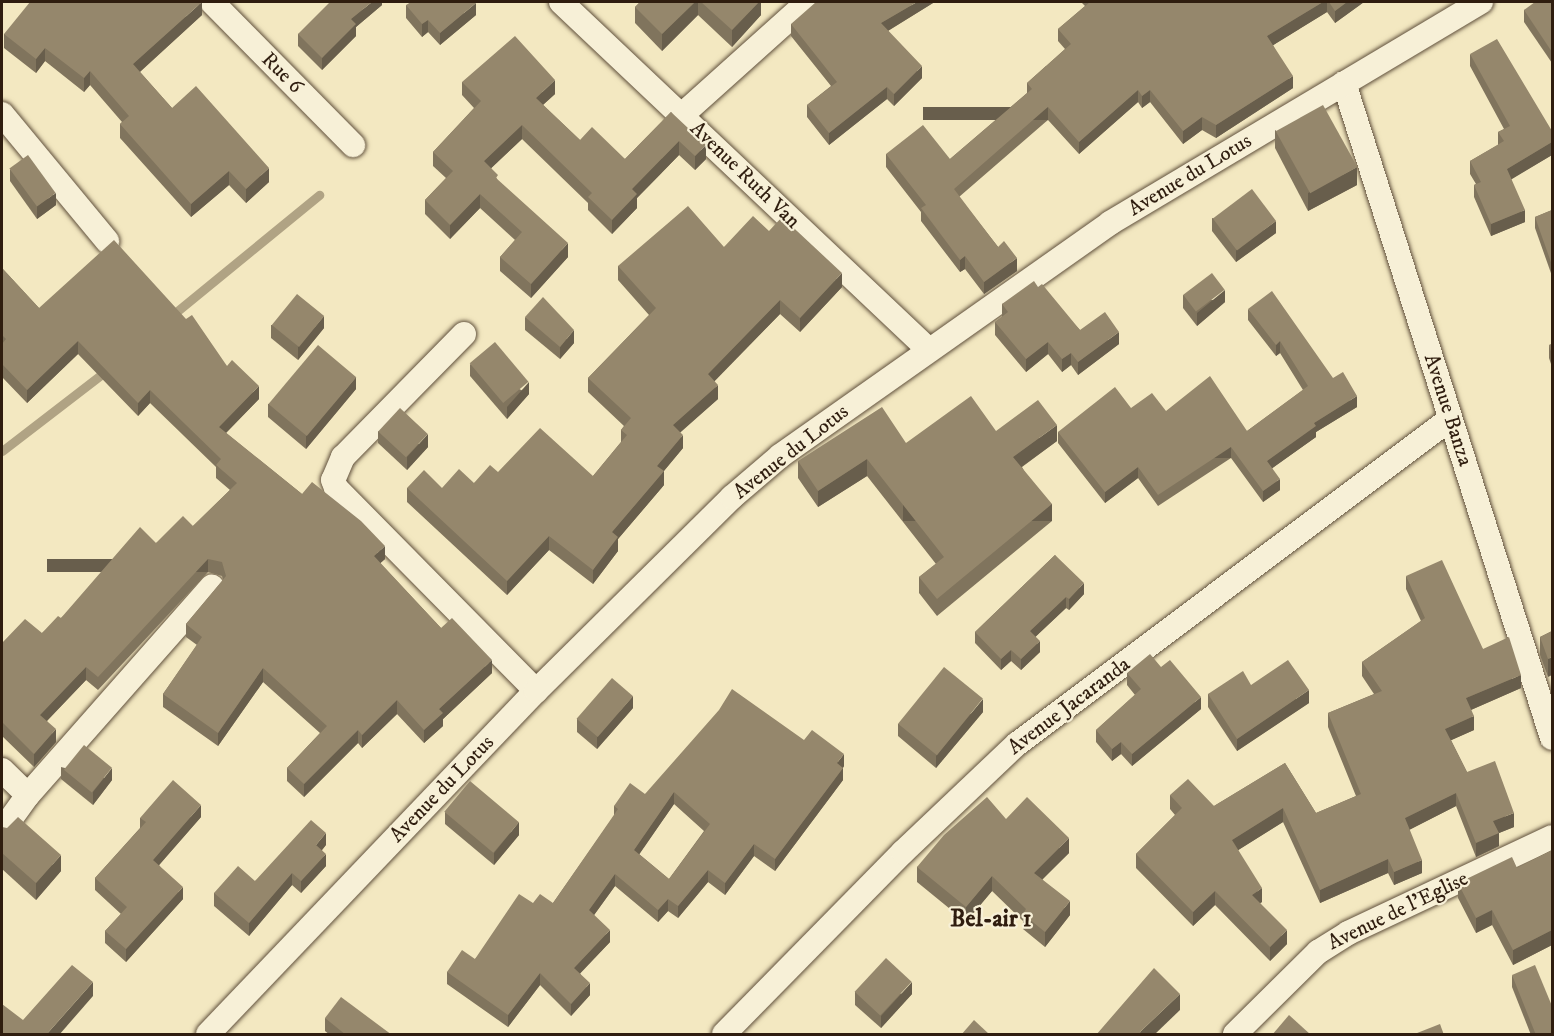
<!DOCTYPE html>
<style>
body{margin:0}
#map{position:relative;width:1554px;height:1036px;overflow:hidden;background:#f3e8c1;font-family:"IM FELL DW Pica",serif}
div>[style]{position:absolute}
.stream>*{height:9px;margin:-4.5px;padding:0 4.5px;transform-origin:4.5px;border-radius:4.5px;background:#b0a384}
.roads{filter:drop-shadow(0 0 2px #60503c) drop-shadow(0 0 2px #60503c)}
.street>*{height:24px;margin:-12px;padding:0 12px;transform-origin:12px;border-radius:12px;background:#f7f0d7}
.wall>*{inset:0;background:#80745d}
.shaded-wall>*{inset:0;background:#685e4c;transform-origin:0 0}
.building>*{inset:0;background:#95876c;transform-origin:0 0}
span{translate:-50% -50%;white-space:nowrap;text-align:center;line-height:1.15;-webkit-text-stroke:4.5px #f7f0d7;paint-order:stroke}
.street-label{font-size:21px;color:#2f1d0f}
.quarter-label{font-size:24px;color:#2f1d0f;font-weight:700}
.frame{position:absolute;inset:0;border:3px solid #2f1d0f;pointer-events:none}
</style>
<div id="map">
<div class="stream">
<i style="left:170px;top:317px;width:193px;rotate:-39.3deg"></i>
<i style="left:2px;top:451px;width:133px;rotate:-37.6deg"></i>
</div>
<div class="roads">
<div class="street">
<i style="left:212px;top:2px;width:201px;rotate:45.4deg"></i>
<i style="left:561px;top:2px;width:505px;rotate:43.4deg"></i>
<i style="left:1344px;top:83px;width:687px;rotate:72.38deg"></i>
<i style="left:2px;top:114px;width:165px;rotate:50.4deg"></i>
<i style="left:683px;top:114px;width:168px;rotate:-41.9deg"></i>
<i style="left:464px;top:334px;width:173px;rotate:134.5deg"></i>
<i style="left:343px;top:457px;width:25px;rotate:113deg"></i>
<i style="left:333px;top:480px;width:9px;rotate:69deg"></i>
<i style="left:336px;top:488px;width:285px;rotate:45.4deg"></i>
<i style="left:2px;top:770px;width:36px;rotate:44deg"></i>
<i style="left:2px;top:831px;width:44px;rotate:-54.2deg"></i>
<i style="left:28px;top:795px;width:278px;rotate:-48.6deg"></i>
<i style="left:208px;top:1034px;width:475px;rotate:-46.3deg"></i>
<i style="left:536px;top:691px;width:276px;rotate:-44.7deg"></i>
<i style="left:732px;top:497px;width:63px;rotate:-40.5deg"></i>
<i style="left:780px;top:456px;width:404px;rotate:-35.2deg"></i>
<i style="left:1110px;top:223px;width:432px;rotate:-30.8deg"></i>
<i style="left:724px;top:1034px;width:255px;rotate:-45.5deg"></i>
<i style="left:903px;top:852px;width:157px;rotate:-43.5deg"></i>
<i style="left:1017px;top:744px;width:541px;rotate:-36.89deg"></i>
<i style="left:1235px;top:1034px;width:117px;rotate:-44.7deg"></i>
<i style="left:1318px;top:952px;width:36px;rotate:-32deg"></i>
<i style="left:1348px;top:933px;width:225px;rotate:-25.2deg"></i>
</div>
</div>
<div class="wall">
<i style="clip-path:polygon(382px 2px,382px 5px,356px 27px,356px 36px,322px 70px,298px 46px,298px 34px)"></i>
<i style="clip-path:polygon(640px 2px,761px 2px,761px 15px,732px 47px,698px 15px,662px 51px,635px 23px,635px 7px)"></i>
<i style="clip-path:polygon(933px 2px,933px 3px,888px 31px,922px 78px,894px 106px,887px 99px,829px 145px,807px 117px,807px 105px,831px 86px,791px 36px,791px 24px)"></i>
<i style="clip-path:polygon(1081px 2px,1364px 2px,1335px 23px,1327px 12px,1273px 45px,1293px 88px,1216px 138px,1202px 130px,1183px 144px,1150px 102px,1142px 108px,1138px 102px,1079px 154px,1048px 120px,959px 197px,1017px 271px,984px 294px,965px 269px,960px 272px,921px 221px,921px 212px,886px 167px,886px 154px,950px 159px,1027px 93px,1027px 83px,1065px 49px,1058px 41px,1058px 29px,1085px 6px)"></i>
<i style="clip-path:polygon(1552px 2px,1552px 63px,1524px 22px,1524px 10px)"></i>
<i style="clip-path:polygon(406px 5px,476px 15px,440px 45px,428px 32px,422px 37px,406px 18px)"></i>
<i style="clip-path:polygon(202px 15px,140px 72px,172px 108px,269px 182px,246px 203px,229px 185px,191px 217px,120px 138px,120px 124px,122px 122px,90px 85px,84px 92px,45px 61px,36px 73px,4px 48px,4px 34px)"></i>
<i style="clip-path:polygon(1470px 54px,1552px 131px,1552px 155px,1511px 179px,1525px 222px,1491px 236px,1474px 197px,1474px 185px,1476px 184px,1470px 174px,1470px 161px,1498px 145px,1498px 132px,1504px 129px,1470px 66px)"></i>
<i style="clip-path:polygon(462px 82px,555px 94px,543px 105px,580px 140px,625px 159px,671px 112px,706px 159px,695px 170px,679px 155px,637px 198px,637px 208px,612px 234px,588px 210px,588px 203px,522px 139px,491px 168px,498px 181px,568px 257px,531px 298px,500px 271px,500px 257px,515px 240px,480px 208px,450px 239px,425px 214px,425px 200px,446px 178px,433px 166px,433px 152px,474px 108px,462px 95px)"></i>
<i style="clip-path:polygon(1275px 130px,1357px 185px,1308px 211px,1275px 148px)"></i>
<i style="clip-path:polygon(10px 169px,56px 205px,37px 219px,10px 181px)"></i>
<i style="clip-path:polygon(1552px 210px,1552px 276px,1535px 228px,1535px 217px)"></i>
<i style="clip-path:polygon(1212px 218px,1276px 233px,1236px 262px,1212px 231px)"></i>
<i style="clip-path:polygon(769px 231px,842px 287px,800px 332px,780px 314px,714px 381px,718px 399px,680px 432px,683px 448px,664px 471px,664px 485px,618px 539px,618px 551px,593px 584px,549px 550px,507px 595px,407px 502px,407px 488px,442px 488px,474px 483px,498px 472px,593px 476px,621px 442px,621px 430px,624px 426px,588px 392px,588px 378px,649px 315px,618px 280px,618px 266px,724px 247px)"></i>
<i style="clip-path:polygon(2px 268px,39px 308px,227px 366px,259px 399px,226px 433px,302px 494px,385px 559px,380px 563px,441px 628px,492px 673px,443px 719px,443px 726px,424px 743px,397px 714px,362px 748px,358px 743px,304px 797px,287px 781px,287px 768px,320px 733px,263px 682px,218px 746px,163px 707px,163px 694px,197px 645px,186px 637px,186px 624px,223px 580px,222px 576px,208px 572px,98px 690px,86px 680px,47px 721px,56px 742px,34px 767px,2px 736px,2px 643px,42px 633px,156px 543px,193px 526px,230px 490px,216px 478px,216px 467px,150px 403px,138px 416px,78px 354px,27px 403px,2px 377px)"></i>
<i style="clip-path:polygon(1038px 287px,1080px 330px,1119px 344px,1078px 375px,1071px 365px,1062px 372px,1048px 354px,1026px 372px,995px 335px,995px 322px,1002px 317px,1002px 304px)"></i>
<i style="clip-path:polygon(1183px 295px,1225px 302px,1197px 326px,1183px 308px)"></i>
<i style="clip-path:polygon(1248px 309px,1357px 407px,1316px 432px,1316px 437px,1272px 468px,1280px 490px,1263px 502px,1231px 458px,1158px 506px,1138px 478px,1105px 503px,1058px 443px,1058px 432px,1131px 408px,1166px 411px,1247px 431px,1303px 390px,1280px 353px,1276px 356px,1248px 320px)"></i>
<i style="clip-path:polygon(525px 317px,574px 343px,560px 359px,525px 330px)"></i>
<i style="clip-path:polygon(271px 325px,324px 328px,298px 360px,271px 338px)"></i>
<i style="clip-path:polygon(1552px 344px,1552px 367px,1549px 358px,1549px 345px)"></i>
<i style="clip-path:polygon(470px 364px,529px 394px,507px 419px,470px 376px)"></i>
<i style="clip-path:polygon(356px 389px,306px 449px,268px 417px,268px 404px)"></i>
<i style="clip-path:polygon(378px 431px,428px 447px,407px 470px,378px 443px)"></i>
<i style="clip-path:polygon(996px 431px,1057px 441px,1022px 467px,1052px 521px,937px 616px,919px 593px,919px 577px,936px 564px,867px 476px,818px 507px,798px 478px,798px 461px,906px 443px)"></i>
<i style="clip-path:polygon(1055px 555px,1084px 594px,1069px 610px,1066px 608px,1035px 637px,1040px 652px,1021px 670px,1011px 661px,1001px 670px,975px 643px,975px 632px)"></i>
<i style="clip-path:polygon(1406px 576px,1483px 649px,1521px 688px,1471px 710px,1474px 730px,1451px 740px,1467px 772px,1514px 827px,1499px 833px,1499px 846px,1476px 857px,1456px 806px,1409px 830px,1422px 873px,1394px 885px,1388px 873px,1320px 903px,1283px 822px,1238px 850px,1262px 902px,1260px 903px,1287px 944px,1270px 961px,1215px 905px,1193px 926px,1136px 868px,1136px 854px,1175px 815px,1170px 809px,1170px 795px,1214px 806px,1285px 763px,1316px 813px,1356px 796px,1328px 727px,1328px 713px,1374px 694px,1362px 676px,1362px 662px,1421px 621px,1406px 589px)"></i>
<i style="clip-path:polygon(1552px 631px,1548px 677px,1540px 655px,1540px 637px)"></i>
<i style="clip-path:polygon(1161px 667px,1201px 709px,1132px 766px,1121px 754px,1112px 761px,1096px 742px,1096px 730px,1135px 695px,1127px 685px,1127px 673px)"></i>
<i style="clip-path:polygon(1251px 685px,1309px 703px,1237px 751px,1208px 707px,1208px 694px)"></i>
<i style="clip-path:polygon(633px 708px,597px 749px,577px 732px,577px 719px)"></i>
<i style="clip-path:polygon(983px 712px,936px 768px,898px 736px,898px 724px)"></i>
<i style="clip-path:polygon(evenodd,804px 740px,844px 766px,843px 768px,843px 780px,775px 871px,754px 856px,725px 895px,708px 882px,678px 918px,668px 911px,658px 922px,615px 886px,594px 915px,610px 942px,580px 973px,590px 995px,571px 1016px,540px 985px,508px 1027px,447px 984px,447px 972px,475px 959px,533px 903px,553px 903px,614px 816px,614px 806px,645px 794px,804px 740px,674px 804px,704px 831px,669px 879px,639px 854px,674px 804px)"></i>
<i style="clip-path:polygon(61px 767px,112px 780px,93px 805px,61px 779px)"></i>
<i style="clip-path:polygon(445px 812px,519px 835px,494px 865px,445px 824px)"></i>
<i style="clip-path:polygon(201px 817px,159px 865px,183px 899px,126px 962px,105px 943px,105px 931px,121px 914px,95px 890px,95px 878px,140px 828px,140px 818px)"></i>
<i style="clip-path:polygon(1006px 819px,1069px 853px,1042px 879px,1070px 915px,1045px 947px,1023px 929px,1023px 921px,992px 891px,966px 922px,917px 882px,917px 867px)"></i>
<i style="clip-path:polygon(2px 827px,61px 871px,36px 900px,2px 869px)"></i>
<i style="clip-path:polygon(326px 845px,322px 850px,326px 866px,301px 893px,292px 885px,249px 936px,214px 906px,214px 893px,255px 881px)"></i>
<i style="clip-path:polygon(1552px 850px,1552px 945px,1513px 965px,1492px 925px,1476px 933px,1458px 898px,1458px 883px,1517px 868px)"></i>
<i style="clip-path:polygon(1512px 975px,1552px 1035px,1531px 1035px,1512px 987px)"></i>
<i style="clip-path:polygon(855px 992px,912px 994px,881px 1028px,855px 1005px)"></i>
<i style="clip-path:polygon(325px 1018px,392px 1035px,330px 1035px,325px 1031px)"></i>
</div>
<div class="shaded-wall">
<i style="clip-path:polygon(202px 2px,202px 15px,133px 78px,133px 64px)"></i>
<i style="clip-path:polygon(372px 2px,382px 2px,382px 5px,356px 27px,356px 36px,322px 70px,322px 58px,351px 19px)"></i>
<i style="clip-path:polygon(695px 2px,698px 2px,698px 15px,662px 51px,662px 34px)"></i>
<i style="clip-path:polygon(759px 2px,761px 2px,761px 15px,732px 47px,732px 30px)"></i>
<i style="clip-path:polygon(917px 2px,933px 2px,933px 3px,881px 35px,881px 23px)"></i>
<i style="clip-path:polygon(1323px 2px,1327px 2px,1327px 12px,1267px 49px,1267px 36px)"></i>
<i style="clip-path:polygon(1347px 2px,1364px 2px,1335px 23px,1335px 11px)"></i>
<i style="clip-path:polygon(476px 3px,476px 15px,440px 45px,440px 33px)"></i>
<i style="clip-path:polygon(428px 20px,428px 32px,422px 37px,422px 24px)"></i>
<i style="clip-path:polygon(45px 48px,45px 61px,36px 73px,36px 59px)"></i>
<i style="clip-path:polygon(922px 66px,922px 78px,894px 106px,894px 94px)"></i>
<i style="clip-path:polygon(90px 71px,90px 85px,84px 92px,84px 78px)"></i>
<i style="clip-path:polygon(1293px 76px,1293px 88px,1216px 138px,1216px 125px)"></i>
<i style="clip-path:polygon(555px 80px,555px 94px,536px 111px,536px 98px)"></i>
<i style="clip-path:polygon(887px 87px,887px 99px,829px 145px,829px 133px)"></i>
<i style="clip-path:polygon(1138px 90px,1138px 102px,1079px 154px,1079px 142px)"></i>
<i style="clip-path:polygon(1150px 90px,1150px 102px,1142px 108px,1142px 96px)"></i>
<i style="left:1048px;top:107px;width:13px;height:125px;rotate:90deg"></i>
<i style="clip-path:polygon(1202px 117px,1202px 130px,1183px 144px,1183px 131px)"></i>
<i style="clip-path:polygon(522px 125px,522px 139px,484px 175px,484px 161px)"></i>
<i style="clip-path:polygon(679px 141px,679px 155px,637px 198px,637px 208px,612px 234px,612px 220px,632px 189px)"></i>
<i style="clip-path:polygon(1552px 142px,1552px 155px,1507px 182px,1507px 169px)"></i>
<i style="clip-path:polygon(706px 145px,706px 159px,695px 170px,695px 156px)"></i>
<i style="clip-path:polygon(1357px 167px,1357px 185px,1308px 211px,1308px 193px)"></i>
<i style="clip-path:polygon(269px 168px,269px 182px,246px 203px,246px 189px)"></i>
<i style="clip-path:polygon(229px 171px,229px 185px,191px 217px,191px 204px)"></i>
<i style="clip-path:polygon(56px 193px,56px 205px,37px 219px,37px 206px)"></i>
<i style="clip-path:polygon(480px 194px,480px 208px,450px 239px,450px 225px)"></i>
<i style="clip-path:polygon(1525px 210px,1525px 222px,1491px 236px,1491px 224px)"></i>
<i style="clip-path:polygon(1276px 221px,1276px 233px,1236px 262px,1236px 250px)"></i>
<i style="clip-path:polygon(568px 243px,568px 257px,531px 298px,531px 284px)"></i>
<i style="clip-path:polygon(965px 256px,965px 269px,960px 272px,960px 260px)"></i>
<i style="clip-path:polygon(1017px 258px,1017px 271px,984px 294px,984px 282px)"></i>
<i style="clip-path:polygon(842px 273px,842px 287px,800px 332px,800px 318px)"></i>
<i style="clip-path:polygon(1225px 290px,1225px 302px,1197px 326px,1197px 313px)"></i>
<i style="clip-path:polygon(780px 300px,780px 314px,708px 388px,708px 374px)"></i>
<i style="clip-path:polygon(324px 316px,324px 328px,298px 360px,298px 347px)"></i>
<i style="clip-path:polygon(574px 330px,574px 343px,560px 359px,560px 347px)"></i>
<i style="clip-path:polygon(1119px 332px,1119px 344px,1078px 375px,1078px 362px)"></i>
<i style="clip-path:polygon(78px 341px,78px 354px,27px 403px,27px 390px)"></i>
<i style="clip-path:polygon(1280px 341px,1280px 353px,1276px 356px,1276px 345px)"></i>
<i style="clip-path:polygon(1048px 342px,1048px 354px,1026px 372px,1026px 359px)"></i>
<i style="clip-path:polygon(1071px 353px,1071px 365px,1062px 372px,1062px 359px)"></i>
<i style="clip-path:polygon(356px 377px,356px 389px,306px 449px,306px 436px)"></i>
<i style="clip-path:polygon(529px 382px,529px 394px,507px 419px,507px 407px)"></i>
<i style="clip-path:polygon(718px 385px,718px 399px,673px 439px,673px 425px)"></i>
<i style="clip-path:polygon(259px 386px,259px 399px,219px 440px,219px 427px)"></i>
<i style="clip-path:polygon(150px 390px,150px 403px,138px 416px,138px 403px)"></i>
<i style="clip-path:polygon(1357px 396px,1357px 407px,1316px 432px,1316px 437px,1267px 472px,1267px 461px,1314px 423px)"></i>
<i style="clip-path:polygon(1057px 425px,1057px 441px,1013px 473px,1013px 457px)"></i>
<i style="clip-path:polygon(428px 434px,428px 447px,407px 470px,407px 457px)"></i>
<i style="clip-path:polygon(683px 435px,683px 448px,657px 479px,657px 466px)"></i>
<i style="left:1231px;top:447px;width:11px;height:87px;rotate:90deg"></i>
<i style="clip-path:polygon(867px 459px,867px 476px,818px 507px,818px 491px)"></i>
<i style="clip-path:polygon(1138px 467px,1138px 478px,1105px 503px,1105px 492px)"></i>
<i style="clip-path:polygon(664px 471px,664px 485px,618px 539px,618px 551px,593px 584px,593px 570px,612px 532px)"></i>
<i style="clip-path:polygon(1280px 479px,1280px 490px,1263px 502px,1263px 491px)"></i>
<i style="left:1052px;top:504px;width:17px;height:149px;rotate:90deg"></i>
<i style="clip-path:polygon(549px 536px,549px 550px,507px 595px,507px 581px)"></i>
<i style="clip-path:polygon(385px 546px,385px 559px,374px 569px,374px 556px)"></i>
<i style="left:208px;top:559px;width:13px;height:161px;rotate:90deg"></i>
<i style="clip-path:polygon(1084px 583px,1084px 594px,1069px 610px,1069px 599px)"></i>
<i style="clip-path:polygon(1066px 597px,1066px 608px,1030px 642px,1030px 631px)"></i>
<i style="clip-path:polygon(1040px 641px,1040px 652px,1021px 670px,1021px 659px)"></i>
<i style="clip-path:polygon(1011px 650px,1011px 661px,1001px 670px,1001px 659px)"></i>
<i style="clip-path:polygon(1552px 657px,1552px 675px,1548px 677px,1548px 659px)"></i>
<i style="clip-path:polygon(492px 660px,492px 673px,443px 719px,443px 726px,424px 743px,424px 730px,439px 709px)"></i>
<i style="clip-path:polygon(86px 667px,86px 680px,40px 728px,40px 715px)"></i>
<i style="clip-path:polygon(263px 668px,263px 682px,218px 746px,218px 733px)"></i>
<i style="clip-path:polygon(1521px 675px,1521px 688px,1466px 712px,1466px 698px)"></i>
<i style="clip-path:polygon(1309px 690px,1309px 703px,1237px 751px,1237px 739px)"></i>
<i style="clip-path:polygon(633px 696px,633px 708px,597px 749px,597px 737px)"></i>
<i style="clip-path:polygon(1201px 697px,1201px 709px,1132px 766px,1132px 754px)"></i>
<i style="clip-path:polygon(983px 699px,983px 712px,936px 768px,936px 756px)"></i>
<i style="clip-path:polygon(397px 700px,397px 714px,362px 748px,362px 735px)"></i>
<i style="clip-path:polygon(1474px 716px,1474px 730px,1445px 743px,1445px 729px)"></i>
<i style="clip-path:polygon(56px 729px,56px 742px,34px 767px,34px 754px)"></i>
<i style="clip-path:polygon(358px 730px,358px 743px,304px 797px,304px 784px)"></i>
<i style="clip-path:polygon(1121px 742px,1121px 754px,1112px 761px,1112px 749px)"></i>
<i style="clip-path:polygon(844px 754px,844px 766px,837px 775px,837px 763px)"></i>
<i style="clip-path:polygon(112px 768px,112px 780px,93px 805px,93px 792px)"></i>
<i style="clip-path:polygon(843px 768px,843px 780px,775px 871px,775px 859px)"></i>
<i style="clip-path:polygon(674px 792px,674px 804px,634px 862px,634px 850px)"></i>
<i style="clip-path:polygon(1456px 793px,1456px 806px,1405px 832px,1405px 818px)"></i>
<i style="clip-path:polygon(201px 805px,201px 817px,153px 872px,153px 860px)"></i>
<i style="clip-path:polygon(1283px 808px,1283px 822px,1232px 854px,1232px 840px)"></i>
<i style="clip-path:polygon(1514px 813px,1514px 827px,1499px 833px,1499px 846px,1476px 857px,1476px 843px,1493px 821px)"></i>
<i style="clip-path:polygon(519px 822px,519px 835px,494px 865px,494px 853px)"></i>
<i style="clip-path:polygon(326px 833px,326px 845px,316px 857px,316px 845px)"></i>
<i style="clip-path:polygon(1069px 838px,1069px 853px,1034px 888px,1034px 873px)"></i>
<i style="clip-path:polygon(754px 844px,754px 856px,725px 895px,725px 883px)"></i>
<i style="clip-path:polygon(326px 854px,326px 866px,301px 893px,301px 881px)"></i>
<i style="clip-path:polygon(61px 855px,61px 871px,36px 900px,36px 883px)"></i>
<i style="clip-path:polygon(1388px 859px,1388px 873px,1320px 903px,1320px 890px)"></i>
<i style="clip-path:polygon(1422px 860px,1422px 873px,1394px 885px,1394px 872px)"></i>
<i style="clip-path:polygon(708px 870px,708px 882px,678px 918px,678px 906px)"></i>
<i style="clip-path:polygon(292px 873px,292px 885px,249px 936px,249px 923px)"></i>
<i style="clip-path:polygon(615px 874px,615px 886px,589px 922px,589px 910px)"></i>
<i style="clip-path:polygon(992px 876px,992px 891px,966px 922px,966px 907px)"></i>
<i style="clip-path:polygon(183px 887px,183px 899px,126px 962px,126px 949px)"></i>
<i style="clip-path:polygon(1262px 888px,1262px 902px,1252px 908px,1252px 895px)"></i>
<i style="clip-path:polygon(1215px 891px,1215px 905px,1193px 926px,1193px 912px)"></i>
<i style="clip-path:polygon(668px 899px,668px 911px,658px 922px,658px 910px)"></i>
<i style="clip-path:polygon(1070px 901px,1070px 915px,1045px 947px,1045px 932px)"></i>
<i style="clip-path:polygon(1492px 910px,1492px 925px,1476px 933px,1476px 918px)"></i>
<i style="clip-path:polygon(610px 930px,610px 942px,574px 980px,574px 968px)"></i>
<i style="clip-path:polygon(1287px 930px,1287px 944px,1270px 961px,1270px 947px)"></i>
<i style="clip-path:polygon(1552px 930px,1552px 945px,1513px 965px,1513px 950px)"></i>
<i style="clip-path:polygon(540px 973px,540px 985px,508px 1027px,508px 1015px)"></i>
<i style="clip-path:polygon(93px 982px,93px 996px,59px 1035px,46px 1035px)"></i>
<i style="clip-path:polygon(912px 982px,912px 994px,881px 1028px,881px 1016px)"></i>
<i style="clip-path:polygon(590px 983px,590px 995px,571px 1016px,571px 1004px)"></i>
<i style="clip-path:polygon(1180px 994px,1180px 1010px,1154px 1035px,1140px 1035px,1140px 1032px)"></i>
</div>
<div class="building">
<i style="clip-path:polygon(30px 2px,202px 2px,133px 64px,172px 108px,196px 86px,269px 168px,246px 189px,229px 171px,191px 204px,120px 124px,129px 116px,90px 71px,84px 78px,45px 48px,36px 59px,4px 34px)"></i>
<i style="clip-path:polygon(330px 2px,372px 2px,351px 19px,356px 24px,322px 58px,298px 34px)"></i>
<i style="clip-path:polygon(411px 2px,475px 2px,476px 3px,440px 33px,428px 20px,422px 24px,406px 5px)"></i>
<i style="clip-path:polygon(640px 2px,695px 2px,662px 34px,635px 7px)"></i>
<i style="clip-path:polygon(701px 2px,759px 2px,732px 30px)"></i>
<i style="clip-path:polygon(816px 2px,917px 2px,881px 23px,922px 66px,894px 94px,887px 87px,829px 133px,807px 105px,837px 82px,791px 24px)"></i>
<i style="clip-path:polygon(1090px 2px,1323px 2px,1267px 36px,1293px 76px,1216px 125px,1202px 117px,1183px 131px,1150px 90px,1142px 96px,1138px 90px,1079px 142px,1048px 107px,954px 189px,998px 247px,1004px 241px,1017px 258px,984px 282px,965px 256px,960px 260px,921px 208px,926px 205px,886px 154px,923px 125px,950px 159px,1032px 89px,1027px 83px,1071px 44px,1058px 29px)"></i>
<i style="clip-path:polygon(1329px 2px,1347px 2px,1335px 11px)"></i>
<i style="clip-path:polygon(1535px 2px,1552px 2px,1552px 52px,1524px 10px)"></i>
<i style="clip-path:polygon(515px 36px,555px 80px,536px 98px,580px 140px,592px 127px,625px 159px,671px 112px,706px 145px,695px 156px,679px 141px,632px 189px,637px 194px,612px 220px,588px 197px,592px 193px,522px 125px,484px 161px,498px 175px,496px 178px,568px 243px,531px 284px,500px 257px,522px 232px,480px 194px,450px 225px,425px 200px,453px 171px,433px 152px,481px 101px,462px 82px)"></i>
<i style="clip-path:polygon(1497px 39px,1552px 131px,1552px 142px,1507px 169px,1525px 210px,1491px 224px,1474px 185px,1481px 182px,1470px 161px,1504px 141px,1498px 132px,1510px 126px,1470px 54px)"></i>
<i style="left:1323px;top:105px;width:71px;height:54px;rotate:61deg"></i>
<i style="left:28px;top:155px;width:47px;height:23px;rotate:54deg"></i>
<i style="left:1252px;top:189px;width:40px;height:49px;rotate:53deg"></i>
<i style="clip-path:polygon(688px 206px,724px 247px,753px 216px,769px 231px,782px 217px,842px 273px,800px 318px,780px 300px,708px 374px,718px 385px,673px 425px,683px 435px,657px 466px,664px 471px,612px 532px,618px 537px,593px 570px,549px 536px,507px 581px,407px 488px,424px 470px,442px 488px,459px 469px,474px 483px,490px 465px,498px 472px,540px 428px,593px 476px,627px 435px,621px 430px,631px 418px,588px 378px,656px 308px,618px 266px)"></i>
<i style="clip-path:polygon(1552px 210px,1552px 265px,1535px 217px)"></i>
<i style="clip-path:polygon(114px 240px,186px 319px,192px 315px,227px 366px,232px 360px,259px 386px,219px 427px,302px 494px,312px 482px,361px 521px,385px 546px,374px 556px,441px 628px,452px 618px,492px 660px,439px 709px,443px 713px,424px 730px,397px 700px,362px 735px,358px 730px,304px 784px,287px 768px,327px 726px,263px 668px,218px 733px,163px 694px,202px 637px,186px 624px,226px 576px,222px 562px,208px 559px,98px 677px,86px 667px,40px 715px,56px 729px,34px 754px,2px 722px,2px 643px,25px 619px,42px 633px,58px 616px,61px 618px,140px 527px,156px 543px,183px 516px,193px 526px,237px 483px,216px 465px,221px 459px,150px 390px,138px 403px,78px 341px,27px 390px,2px 364px,2px 344px,6px 339px,2px 335px,2px 268px,39px 308px)"></i>
<i style="left:1212px;top:273px;width:21px;height:36px;rotate:53deg"></i>
<i style="clip-path:polygon(1034px 281px,1038px 287px,1042px 284px,1080px 330px,1105px 312px,1119px 332px,1078px 362px,1071px 353px,1062px 359px,1048px 342px,1026px 359px,995px 322px,1008px 312px,1002px 304px)"></i>
<i style="clip-path:polygon(1272px 291px,1333px 378px,1343px 372px,1357px 396px,1314px 423px,1316px 426px,1267px 461px,1280px 479px,1263px 491px,1231px 447px,1158px 495px,1138px 467px,1105px 492px,1058px 432px,1115px 387px,1131px 408px,1152px 393px,1166px 411px,1210px 376px,1247px 431px,1308px 386px,1280px 341px,1276px 345px,1248px 309px)"></i>
<i style="left:297px;top:294px;width:35px;height:40px;rotate:39deg"></i>
<i style="clip-path:polygon(543px 297px,574px 330px,560px 347px,525px 317px)"></i>
<i style="left:495px;top:342px;width:52px;height:33px;rotate:50deg"></i>
<i style="clip-path:polygon(1552px 344px,1552px 355px,1549px 345px)"></i>
<i style="left:318px;top:345px;width:50px;height:77px;rotate:40deg"></i>
<i style="clip-path:polygon(971px 396px,996px 431px,1038px 400px,1057px 425px,1013px 457px,1052px 504px,937px 599px,919px 577px,944px 557px,867px 459px,818px 491px,798px 461px,882px 407px,906px 443px)"></i>
<i style="left:400px;top:408px;width:38px;height:32px;rotate:43deg"></i>
<i style="clip-path:polygon(1055px 555px,1084px 583px,1069px 599px,1066px 597px,1030px 631px,1040px 641px,1021px 659px,1011px 650px,1001px 659px,975px 632px)"></i>
<i style="clip-path:polygon(1442px 560px,1483px 649px,1509px 637px,1521px 675px,1466px 698px,1474px 716px,1445px 729px,1467px 772px,1495px 761px,1514px 813px,1493px 821px,1499px 833px,1476px 843px,1456px 793px,1405px 818px,1422px 860px,1394px 872px,1388px 859px,1320px 890px,1283px 808px,1232px 840px,1262px 888px,1252px 895px,1287px 930px,1270px 947px,1215px 891px,1193px 912px,1136px 854px,1182px 808px,1170px 795px,1188px 779px,1214px 806px,1285px 763px,1316px 813px,1361px 794px,1328px 713px,1382px 691px,1362px 662px,1425px 618px,1406px 576px)"></i>
<i style="clip-path:polygon(1552px 631px,1552px 657px,1548px 659px,1540px 637px)"></i>
<i style="clip-path:polygon(1150px 654px,1161px 667px,1170px 660px,1201px 697px,1132px 754px,1121px 742px,1112px 749px,1096px 730px,1141px 689px,1127px 673px)"></i>
<i style="clip-path:polygon(1288px 660px,1309px 690px,1237px 739px,1208px 694px,1243px 671px,1251px 685px)"></i>
<i style="left:944px;top:667px;width:50px;height:73px;rotate:39deg"></i>
<i style="left:612px;top:678px;width:28px;height:54px;rotate:41deg"></i>
<i style="clip-path:polygon(evenodd,732px 689px,804px 740px,812px 730px,844px 754px,837px 763px,843px 768px,775px 859px,754px 844px,725px 883px,708px 870px,678px 906px,668px 899px,658px 910px,615px 874px,589px 910px,610px 930px,574px 968px,590px 983px,571px 1004px,540px 973px,508px 1015px,447px 972px,462px 950px,475px 959px,519px 894px,533px 903px,540px 894px,553px 903px,618px 809px,614px 806px,630px 783px,645px 794px,719px 710px,732px 689px,674px 792px,710px 824px,669px 879px,634px 850px,674px 792px)"></i>
<i style="left:84px;top:745px;width:36px;height:32px;rotate:39deg"></i>
<i style="clip-path:polygon(173px 780px,201px 805px,153px 860px,183px 887px,126px 949px,105px 931px,127px 907px,95px 878px,146px 822px,140px 818px)"></i>
<i style="left:470px;top:781px;width:64px;height:40px;rotate:40deg"></i>
<i style="clip-path:polygon(987px 797px,1006px 819px,1027px 797px,1069px 838px,1034px 873px,1070px 901px,1045px 932px,1023px 914px,1026px 909px,992px 876px,966px 907px,917px 867px,944px 835px)"></i>
<i style="clip-path:polygon(18px 817px,61px 855px,36px 883px,2px 853px,2px 827px,7px 828px)"></i>
<i style="clip-path:polygon(311px 820px,326px 833px,316px 845px,326px 854px,301px 881px,292px 873px,249px 923px,214px 893px,238px 866px,255px 881px)"></i>
<i style="clip-path:polygon(1552px 850px,1552px 930px,1513px 950px,1492px 910px,1476px 918px,1458px 883px,1512px 857px,1517px 868px)"></i>
<i style="left:886px;top:958px;width:35px;height:46px;rotate:43deg"></i>
<i style="clip-path:polygon(72px 965px,93px 982px,46px 1035px,2px 1035px,2px 1004px,23px 1020px)"></i>
<i style="clip-path:polygon(1535px 965px,1552px 1006px,1552px 1035px,1536px 1035px,1512px 975px)"></i>
<i style="clip-path:polygon(1154px 968px,1180px 994px,1140px 1032px,1143px 1035px,1096px 1035px)"></i>
<i style="clip-path:polygon(341px 997px,392px 1035px,346px 1035px,325px 1018px)"></i>
<i style="clip-path:polygon(1289px 1015px,1311px 1035px,1272px 1035px)"></i>
<i style="clip-path:polygon(974px 1020px,990px 1035px,961px 1035px)"></i>
<i style="clip-path:polygon(1440px 1024px,1444px 1035px,1412px 1035px)"></i>
</div>
<div class="street-label">
<span style="left:282px;top:73px;rotate:45deg">Rue 6</span>
<span style="left:745px;top:175px;rotate:44deg">Avenue Ruth Van</span>
<span style="left:1190px;top:175px;rotate:-31deg">Avenue du Lotus</span>
<span style="left:1448px;top:410px;rotate:72deg">Avenue Banza</span>
<span style="left:791px;top:452px;rotate:-38deg">Avenue du Lotus</span>
<span style="left:1069px;top:706px;rotate:-37deg">Avenue Jacaranda</span>
<span style="left:442px;top:789px;rotate:-46deg">Avenue du Lotus</span>
<span style="left:1398px;top:911px;rotate:-26deg">Avenue de l'Eglise</span>
</div>
<div class="quarter-label">
<span style="left:991px;top:920px">Bel-air 1</span>
</div>
<div class="frame"></div>
</div>
